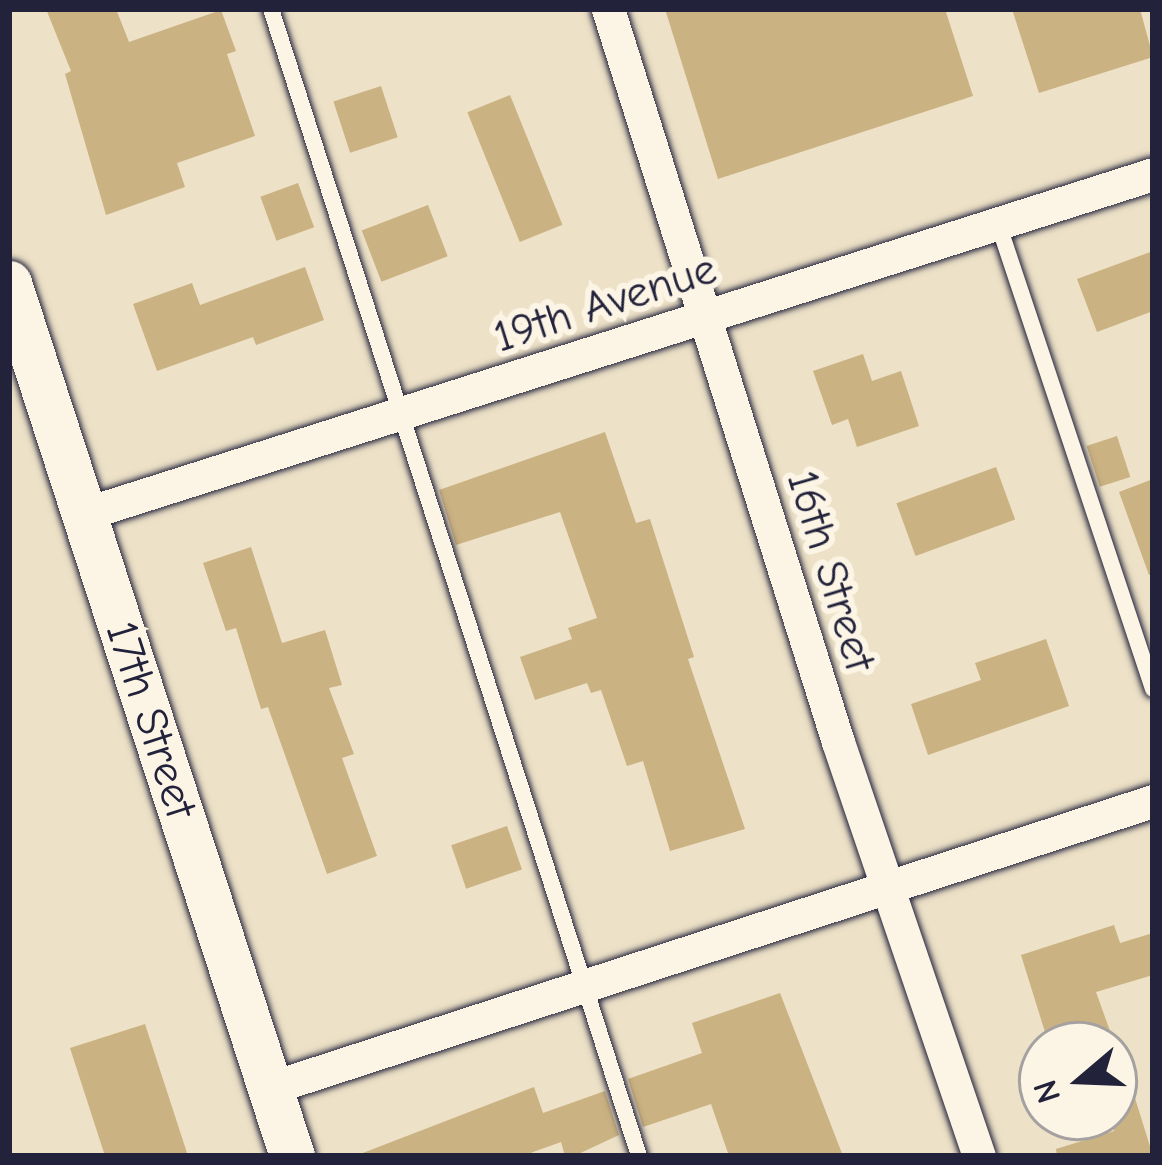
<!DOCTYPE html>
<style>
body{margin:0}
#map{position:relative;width:1162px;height:1165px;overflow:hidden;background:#ede1c7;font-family:"Comic Neue",sans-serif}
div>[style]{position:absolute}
.building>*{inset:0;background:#cbb282;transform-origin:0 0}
.roads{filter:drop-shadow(0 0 3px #22223b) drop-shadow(0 0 3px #22223b)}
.lane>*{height:16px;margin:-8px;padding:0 8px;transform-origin:8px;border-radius:8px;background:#fcf5e5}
.street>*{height:33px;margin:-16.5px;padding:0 16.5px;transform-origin:16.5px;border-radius:16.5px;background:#fcf5e5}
.secondary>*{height:45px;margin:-22.5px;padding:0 22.5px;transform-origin:22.5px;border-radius:22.5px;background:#fcf5e5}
span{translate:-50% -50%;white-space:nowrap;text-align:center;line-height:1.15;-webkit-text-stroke:12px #fcf5e5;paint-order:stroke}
.street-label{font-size:45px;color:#22223b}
.frame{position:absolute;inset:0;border:12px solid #22223b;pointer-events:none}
.north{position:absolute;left:1018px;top:1021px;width:120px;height:120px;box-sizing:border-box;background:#fcf5e5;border:3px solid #a5a1a1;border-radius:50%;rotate:251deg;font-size:33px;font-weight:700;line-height:48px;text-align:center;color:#22223b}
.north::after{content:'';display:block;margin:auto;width:42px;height:54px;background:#22223b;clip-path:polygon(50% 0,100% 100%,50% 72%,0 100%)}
</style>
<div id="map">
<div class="building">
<i style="clip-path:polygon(46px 9px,116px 9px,129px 42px,221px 10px,236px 51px,227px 54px,255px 136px,177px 163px,185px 187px,106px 215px,65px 74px,71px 71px)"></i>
<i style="clip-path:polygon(665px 9px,945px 9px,973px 96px,718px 179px)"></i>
<i style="clip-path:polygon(1012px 9px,1140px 9px,1153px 57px,1039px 93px)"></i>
<i style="left:381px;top:86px;width:54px;height:50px;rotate:72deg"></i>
<i style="left:510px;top:95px;width:140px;height:46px;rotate:68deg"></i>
<i style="left:298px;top:183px;width:47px;height:40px;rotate:70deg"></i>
<i style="left:428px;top:205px;width:55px;height:71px;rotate:69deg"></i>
<i style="clip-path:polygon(1153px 251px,1153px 311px,1097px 332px,1077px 279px)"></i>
<i style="clip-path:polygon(305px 267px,324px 320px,256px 345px,253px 337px,157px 371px,133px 304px,192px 283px,200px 305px)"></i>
<i style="clip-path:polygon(863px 354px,872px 381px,901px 371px,919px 426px,857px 447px,848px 419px,832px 425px,813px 371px)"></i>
<i style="clip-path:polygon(605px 432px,636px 523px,650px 519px,694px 657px,688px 659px,745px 829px,670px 851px,643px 761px,627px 766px,601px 690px,591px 693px,587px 683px,535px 700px,520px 657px,572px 639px,568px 628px,597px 618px,560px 512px,456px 545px,439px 490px)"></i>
<i style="left:1117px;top:436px;width:43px;height:32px;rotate:72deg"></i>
<i style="left:996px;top:467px;width:56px;height:106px;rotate:70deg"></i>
<i style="clip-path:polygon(1153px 479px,1153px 574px,1149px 575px,1119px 492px)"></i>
<i style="clip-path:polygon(251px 547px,282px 643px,325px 630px,342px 685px,329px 688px,354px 754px,342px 758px,377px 856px,327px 874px,268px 707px,261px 709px,236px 628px,226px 631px,203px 563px)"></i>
<i style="clip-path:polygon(1046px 639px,1069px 706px,928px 755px,911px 704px,981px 680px,975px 663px)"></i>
<i style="left:507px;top:826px;width:46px;height:59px;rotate:71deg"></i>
<i style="clip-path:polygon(1114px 925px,1120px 943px,1153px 933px,1153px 975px,1096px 992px,1115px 1045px,1049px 1045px,1021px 955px)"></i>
<i style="clip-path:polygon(780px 993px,843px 1156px,729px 1156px,711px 1104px,643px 1127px,628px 1079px,702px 1053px,692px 1023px)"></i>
<i style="clip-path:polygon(145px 1024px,188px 1156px,105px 1156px,70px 1048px)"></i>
<i style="clip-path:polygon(1121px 1053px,1153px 1156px,1057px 1156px,1056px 1149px,1114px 1131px,1114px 1054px)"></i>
<i style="clip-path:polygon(534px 1087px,543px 1113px,605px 1091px,619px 1135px,574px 1156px,565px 1156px,561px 1142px,522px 1156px,355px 1156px)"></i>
</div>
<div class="roads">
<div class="lane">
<i style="left:271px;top:9px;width:1205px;rotate:72.21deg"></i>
<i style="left:998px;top:223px;width:491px;rotate:71.6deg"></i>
</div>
<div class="street">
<i style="left:608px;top:9px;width:768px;rotate:72.58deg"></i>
<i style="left:838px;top:742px;width:437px;rotate:71.2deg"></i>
<i style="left:84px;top:514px;width:1122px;rotate:-17.64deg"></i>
<i style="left:270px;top:1088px;width:928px;rotate:-18.01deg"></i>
</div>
<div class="secondary">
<i style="left:9px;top:283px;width:918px;rotate:72.04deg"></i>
</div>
</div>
<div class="street-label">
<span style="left:605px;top:303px;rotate:-18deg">19th Avenue</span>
<span style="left:831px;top:571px;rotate:73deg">16th Street</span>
<span style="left:151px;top:720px;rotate:72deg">17th Street</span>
</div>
<div class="frame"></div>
<div class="north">N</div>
</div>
